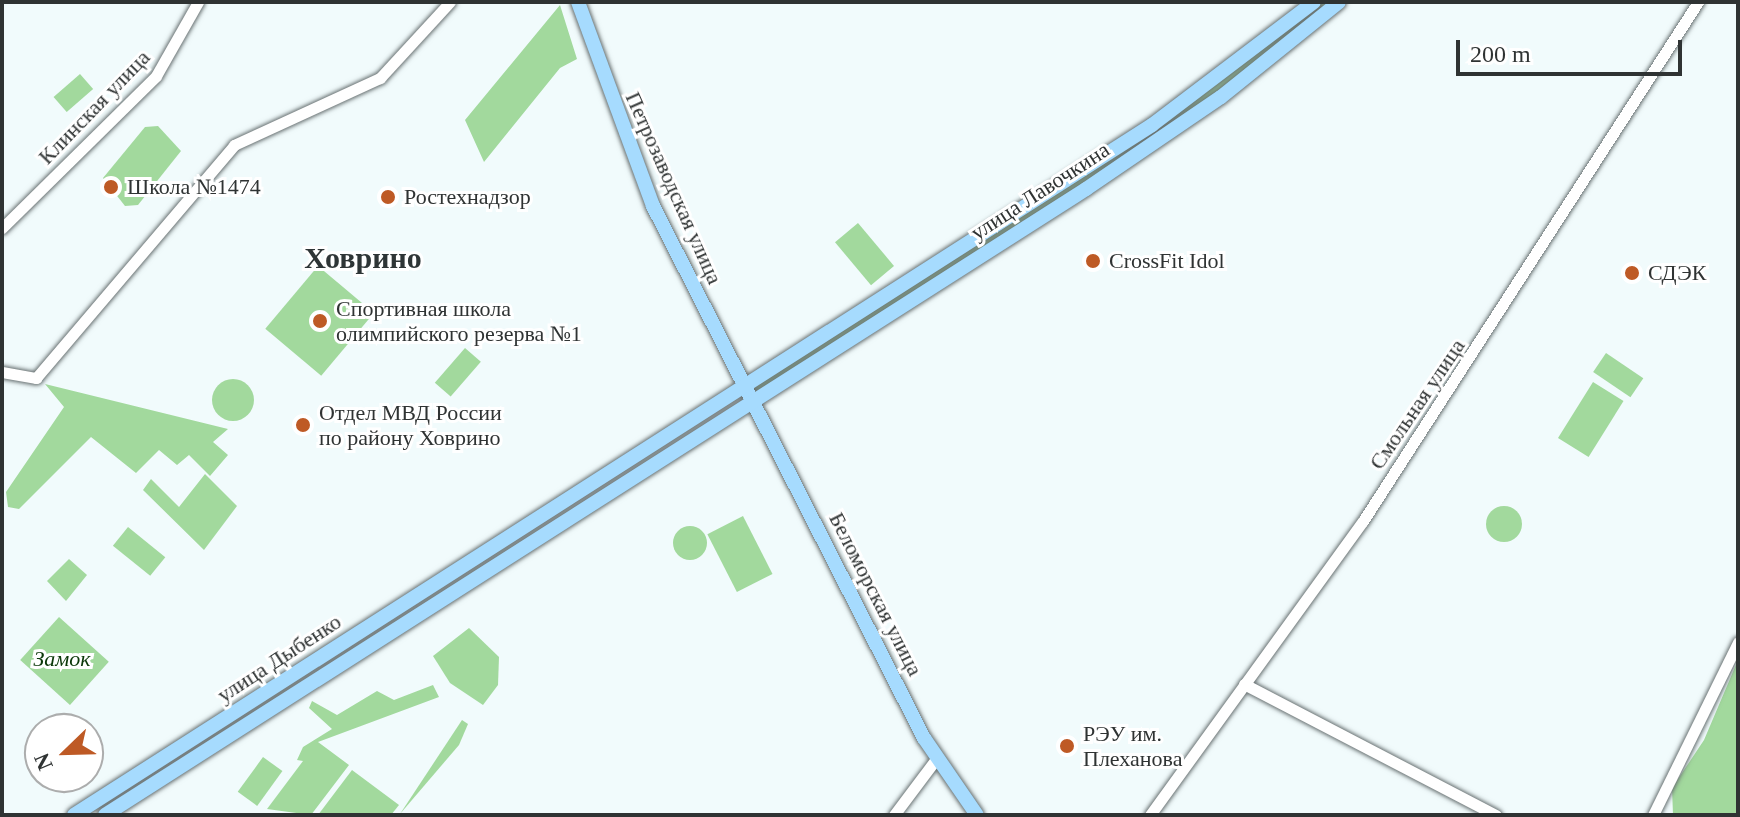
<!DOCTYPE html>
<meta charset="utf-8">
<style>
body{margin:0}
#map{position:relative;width:1740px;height:817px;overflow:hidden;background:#f1fbfc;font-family:Georgia,serif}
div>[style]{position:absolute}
.green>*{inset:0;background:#a2d99d;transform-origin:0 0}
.round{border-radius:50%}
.roads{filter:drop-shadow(0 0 2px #697273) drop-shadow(0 0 2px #697273)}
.minor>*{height:11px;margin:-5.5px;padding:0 5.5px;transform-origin:5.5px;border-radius:5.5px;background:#fff}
.major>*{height:14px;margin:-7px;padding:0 7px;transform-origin:7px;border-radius:7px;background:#a6dbfe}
.dots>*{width:22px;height:22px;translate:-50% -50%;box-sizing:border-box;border:4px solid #fff;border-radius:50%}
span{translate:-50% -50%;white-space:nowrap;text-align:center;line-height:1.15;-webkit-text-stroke:6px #fff;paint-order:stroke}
.street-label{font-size:22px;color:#2f3333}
.poi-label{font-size:22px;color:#2f3333}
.left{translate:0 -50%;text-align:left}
.park-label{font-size:22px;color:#0b3709;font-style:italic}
.district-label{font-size:30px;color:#2e3536;font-weight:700}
.frame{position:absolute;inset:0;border:4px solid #2f3333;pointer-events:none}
.north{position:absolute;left:24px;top:713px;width:80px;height:80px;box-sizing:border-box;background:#fff;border:2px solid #acadad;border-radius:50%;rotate:247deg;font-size:22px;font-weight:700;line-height:32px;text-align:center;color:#2f3333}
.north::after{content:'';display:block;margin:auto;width:28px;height:36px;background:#be5a25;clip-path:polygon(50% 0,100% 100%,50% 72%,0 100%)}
.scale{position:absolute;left:1456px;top:40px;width:226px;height:36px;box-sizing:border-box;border:4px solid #2f3333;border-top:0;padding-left:10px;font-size:24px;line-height:28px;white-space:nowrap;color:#2f3333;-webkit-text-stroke:6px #fff;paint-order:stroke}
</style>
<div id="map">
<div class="green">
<i style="clip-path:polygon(1314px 2px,1339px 2px,1277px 54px,754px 404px,745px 387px,1052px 190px)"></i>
<i style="clip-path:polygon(560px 5px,577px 59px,560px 68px,484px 162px,465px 120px)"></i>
<i style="left:80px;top:74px;width:20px;height:35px;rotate:49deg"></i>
<i style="clip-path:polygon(158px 126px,181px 151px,138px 205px,125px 206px,103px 178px,145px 127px)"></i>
<i style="left:858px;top:223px;width:56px;height:30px;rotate:50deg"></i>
<i style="left:318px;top:266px;width:73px;height:82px;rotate:40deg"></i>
<i style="left:465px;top:348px;width:21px;height:46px;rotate:41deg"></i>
<i style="left:1606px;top:353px;width:45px;height:23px;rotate:34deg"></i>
<i class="round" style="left:212px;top:379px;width:42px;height:42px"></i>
<i style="left:1593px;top:382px;width:36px;height:66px;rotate:32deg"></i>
<i style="clip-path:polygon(45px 384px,228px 429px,213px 442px,228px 455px,210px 476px,189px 455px,177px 465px,159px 450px,136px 473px,91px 437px,19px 509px,8px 507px,6px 492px,64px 407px)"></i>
<i style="clip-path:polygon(205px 474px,237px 506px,204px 550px,143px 490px,151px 479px,179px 507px)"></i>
<i class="round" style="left:1486px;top:506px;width:36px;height:36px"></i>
<i style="left:743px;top:516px;width:65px;height:40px;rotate:63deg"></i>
<i class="round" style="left:673px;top:526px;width:34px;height:34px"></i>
<i style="left:128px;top:527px;width:48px;height:24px;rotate:39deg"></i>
<i style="clip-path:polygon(69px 559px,87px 575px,66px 601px,47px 581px)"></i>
<i style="left:59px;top:617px;width:67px;height:58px;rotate:42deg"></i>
<i style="clip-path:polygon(469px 628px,499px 657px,498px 685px,483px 705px,450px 683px,433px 656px)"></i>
<i style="clip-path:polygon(1738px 660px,1738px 815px,1673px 815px,1672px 788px,1704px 740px)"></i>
<i style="clip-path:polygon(433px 685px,439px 697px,318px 742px,349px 765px,311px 815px,267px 809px,303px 761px,297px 760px,303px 747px,332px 729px,309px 708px,312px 701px,337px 715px,377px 691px,394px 700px)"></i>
<i style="clip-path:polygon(462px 720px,468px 724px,459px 745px,400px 814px)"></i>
<i style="left:263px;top:757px;width:24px;height:43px;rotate:36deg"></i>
<i style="clip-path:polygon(352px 770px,399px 805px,391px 815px,318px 815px)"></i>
</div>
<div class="roads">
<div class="minor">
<i style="left:2px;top:228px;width:216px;rotate:-44.6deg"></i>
<i style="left:156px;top:76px;width:85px;rotate:-60.4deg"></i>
<i style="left:2px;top:372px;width:35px;rotate:10deg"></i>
<i style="left:36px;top:378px;width:306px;rotate:-49.6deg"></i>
<i style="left:234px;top:145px;width:161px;rotate:-24.7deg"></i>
<i style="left:380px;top:78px;width:103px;rotate:-47.4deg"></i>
<i style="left:1244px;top:684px;width:284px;rotate:27.5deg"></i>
<i style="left:894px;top:815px;width:70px;rotate:-53.1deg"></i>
<i style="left:1150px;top:815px;width:363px;rotate:-54.1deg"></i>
<i style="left:1363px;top:521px;width:618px;rotate:-57.16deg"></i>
<i style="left:1653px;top:815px;width:193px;rotate:-63.8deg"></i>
</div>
<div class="major">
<i style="left:578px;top:2px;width:217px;rotate:69.8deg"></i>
<i style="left:653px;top:206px;width:597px;rotate:63.01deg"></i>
<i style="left:924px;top:738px;width:93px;rotate:55.5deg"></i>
<i style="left:74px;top:815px;width:1280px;rotate:-32.62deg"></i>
<i style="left:1152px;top:125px;width:203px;rotate:-37.2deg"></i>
<i style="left:105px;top:815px;width:1164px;rotate:-32.54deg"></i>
<i style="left:1086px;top:189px;width:163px;rotate:-34.3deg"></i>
<i style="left:1221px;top:97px;width:151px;rotate:-38.8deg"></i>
</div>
</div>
<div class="dots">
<i style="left:111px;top:187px;background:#be5a25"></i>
<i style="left:388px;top:197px;background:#be5a25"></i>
<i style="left:1093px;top:261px;background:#be5a25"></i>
<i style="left:1632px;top:273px;background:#be5a25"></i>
<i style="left:320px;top:321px;background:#be5a25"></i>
<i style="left:303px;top:425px;background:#be5a25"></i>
<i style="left:1067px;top:746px;background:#be5a25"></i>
</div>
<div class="street-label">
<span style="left:94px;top:107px;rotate:-46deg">Клинская улица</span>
<span style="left:674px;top:188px;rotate:66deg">Петрозаводская улица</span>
<span style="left:1040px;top:191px;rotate:-33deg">улица Лавочкина</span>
<span style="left:1417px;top:404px;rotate:-56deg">Смольная улица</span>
<span style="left:876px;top:594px;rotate:63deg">Беломорская улица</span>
<span style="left:279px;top:658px;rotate:-33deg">улица Дыбенко</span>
</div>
<div class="poi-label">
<span class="left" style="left:127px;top:187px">Школа №1474</span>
<span class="left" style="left:404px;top:197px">Ростехнадзор</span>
<span class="left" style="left:1109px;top:261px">CrossFit Idol</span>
<span class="left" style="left:1648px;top:273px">СДЭК</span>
<span class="left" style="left:336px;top:321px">Спортивная школа<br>олимпийского резерва №1</span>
<span class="left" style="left:319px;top:425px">Отдел МВД России<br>по району Ховрино</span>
<span class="left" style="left:1083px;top:746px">РЭУ им.<br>Плеханова</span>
</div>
<div class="park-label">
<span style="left:62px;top:659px">Замок</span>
</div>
<div class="district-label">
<span style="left:363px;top:258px">Ховрино</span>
</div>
<div class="frame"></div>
<div class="north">N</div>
<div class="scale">200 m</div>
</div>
